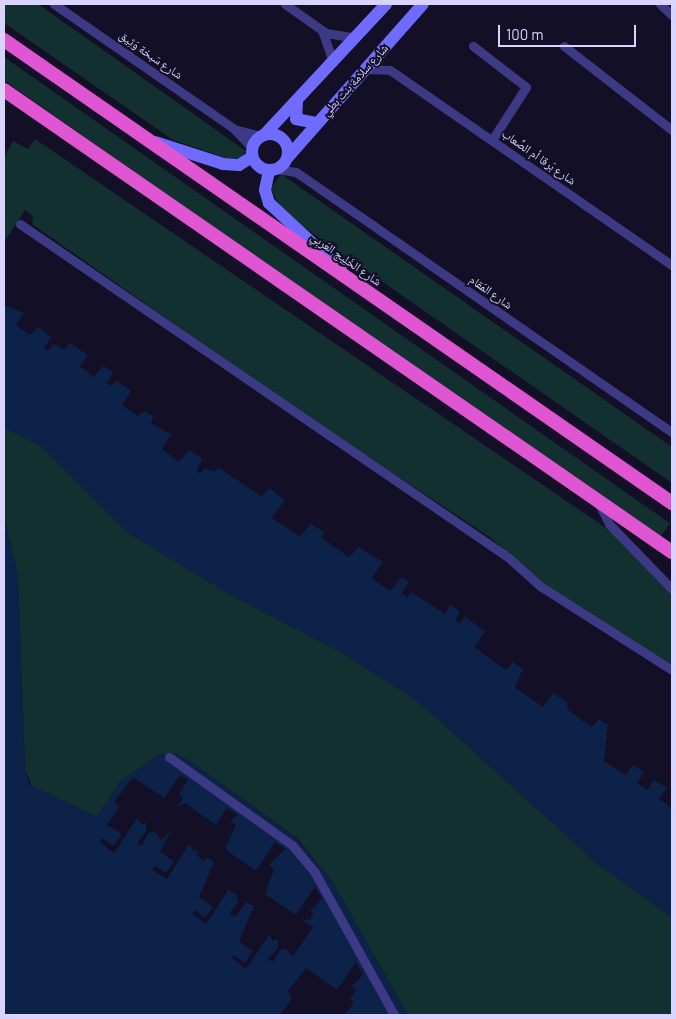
<!DOCTYPE html>
<meta charset="utf-8">
<style>
body{margin:0}
#map{position:relative;width:676px;height:1019px;overflow:hidden;background:#130f26;font-family:Barlow,"Noto Naskh Arabic",sans-serif}
div>[style]{position:absolute}
.green>*{inset:0;background:#12302f;transform-origin:0 0}
.water>*{inset:0;background:#0c2248}
.pier>*{inset:0;background:#130f26}
.minor>*{height:9px;margin:-4.5px;padding:0 4.5px;transform-origin:4.5px;border-radius:4.5px;background:#3d3a85}
.secondary>*{height:12px;margin:-6px;padding:0 6px;transform-origin:6px;border-radius:6px;background:#6f6bff}
.secondary>.ring{margin:-6px;padding:0;box-sizing:content-box;background:none;border:12px solid #6f6bff;border-radius:50%}
.trunk>*{height:14px;margin:-7px;padding:0 7px;transform-origin:7px;border-radius:7px;background:#e055d1}
span{translate:-50% -50%;white-space:nowrap;text-align:center;line-height:1.15;-webkit-text-stroke:4px #130f26;paint-order:stroke}
.street-label{font-size:12px;color:#d9d4ff}
.frame{position:absolute;inset:0;border:5px solid #d9d4ff;pointer-events:none}
.scale{position:absolute;left:498px;top:25px;width:138px;height:22px;box-sizing:border-box;border:2px solid #d9d4ff;border-top:0;padding-left:6px;font-size:15px;line-height:18px;white-space:nowrap;color:#d9d4ff;-webkit-text-stroke:4px #130f26;paint-order:stroke}
</style>
<div id="map">
<div class="green">
<i style="clip-path:polygon(4px 4px,38px 4px,246px 151px,238px 162px,173px 140px,4px 23px)"></i>
<i style="left:4px;top:57px;width:813px;height:19px;rotate:35deg"></i>
<i style="clip-path:polygon(35px 139px,612px 532px,672px 594px,672px 666px,544px 584px,491px 538px,278px 397px,32px 224px,33px 217px,25px 210px,4px 242px,4px 157px,13px 141px,28px 149px)"></i>
<i style="clip-path:polygon(281px 174px,672px 447px,672px 483px,282px 212px,271px 188px)"></i>
<i style="clip-path:polygon(4px 428px,39px 444px,127px 532px,236px 598px,336px 649px,418px 701px,599px 865px,672px 917px,672px 1015px,408px 1015px,330px 878px,297px 838px,191px 762px,176px 754px,160px 754px,120px 782px,97px 817px,33px 788px,25px 770px,18px 577px,4px 518px)"></i>
</div>
<div class="water">
<i style="clip-path:polygon(4px 305px,24px 313px,16px 325px,30px 335px,38px 327px,51px 337px,44px 348px,48px 351px,54px 344px,64px 350px,69px 343px,88px 355px,80px 366px,94px 377px,103px 366px,113px 372px,107px 383px,112px 386px,116px 380px,131px 391px,122px 405px,138px 416px,144px 411px,153px 416px,151px 423px,171px 434px,162px 449px,179px 462px,189px 450px,203px 459px,196px 470px,200px 473px,205px 468px,214px 472px,218px 467px,262px 497px,269px 488px,285px 500px,272px 518px,300px 537px,311px 524px,324px 532px,321px 538px,349px 557px,359px 547px,383px 562px,372px 578px,390px 591px,402px 577px,409px 582px,402px 593px,407px 597px,412px 592px,445px 614px,450px 605px,460px 611px,455px 621px,460px 623px,465px 616px,485px 632px,474px 647px,506px 670px,513px 662px,523px 669px,515px 687px,542px 707px,554px 693px,568px 703px,567px 709px,592px 727px,599px 719px,608px 725px,604px 761px,626px 775px,633px 765px,644px 772px,637px 783px,647px 790px,654px 780px,667px 788px,659px 799px,672px 808px,672px 917px,599px 865px,418px 701px,336px 649px,236px 598px,127px 532px,39px 444px,4px 428px)"></i>
<i style="clip-path:polygon(4px 518px,18px 577px,25px 770px,29px 784px,97px 817px,120px 782px,160px 754px,176px 754px,191px 762px,296px 838px,330px 878px,408px 1015px,4px 1015px)"></i>
</div>
<div class="pier">
<i style="clip-path:polygon(180px 775px,188px 780px,179px 794px,183px 798px,177px 807px,185px 803px,216px 825px,227px 808px,238px 815px,230px 821px,236px 825px,225px 849px,256px 871px,275px 842px,285px 849px,269px 865px,274px 869px,265px 894px,296px 915px,315px 887px,322px 899px,310px 911px,314px 914px,310px 920px,301px 919px,313px 927px,293px 956px,286px 949px,280px 950px,273px 962px,268px 959px,278px 948px,278px 939px,273px 941px,269px 935px,246px 969px,232px 958px,234px 955px,245px 963px,253px 951px,239px 942px,254px 906px,246px 902px,235px 917px,229px 914px,238px 903px,237px 895px,228px 890px,206px 924px,192px 914px,195px 910px,205px 918px,213px 907px,199px 897px,214px 862px,207px 857px,204px 861px,197px 856px,198px 849px,194px 851px,189px 844px,167px 879px,152px 870px,155px 866px,166px 873px,174px 861px,160px 852px,171px 831px,161px 840px,155px 831px,148px 833px,142px 846px,137px 843px,146px 832px,146px 822px,142px 825px,137px 818px,114px 853px,100px 842px,102px 838px,113px 846px,122px 834px,107px 825px,119px 807px,114px 802px,133px 777px,164px 798px)"></i>
<i style="clip-path:polygon(356px 962px,363px 975px,352px 986px,356px 990px,350px 999px,354px 1002px,345px 1015px,280px 1015px,292px 999px,288px 991px,306px 968px,337px 990px)"></i>
</div>
<div class="minor">
<i style="left:54px;top:4px;width:218px;rotate:34.7deg"></i>
<i style="left:233px;top:128px;width:28px;rotate:46deg"></i>
<i style="left:285px;top:4px;width:50px;rotate:35.3deg"></i>
<i style="left:326px;top:33px;width:30px;rotate:9deg"></i>
<i style="left:660px;top:4px;width:16px;rotate:43deg"></i>
<i style="left:323px;top:33px;width:31px;rotate:71deg"></i>
<i style="left:473px;top:46px;width:67px;rotate:37.7deg"></i>
<i style="left:526px;top:87px;width:63px;rotate:122.7deg"></i>
<i style="left:564px;top:46px;width:137px;rotate:37.9deg"></i>
<i style="left:365px;top:69px;width:25px;rotate:2deg"></i>
<i style="left:390px;top:70px;width:343px;rotate:34.7deg"></i>
<i style="left:238px;top:130px;width:23px;rotate:15deg"></i>
<i style="left:277px;top:169px;width:19px;rotate:9deg"></i>
<i style="left:296px;top:172px;width:457px;rotate:34.7deg"></i>
<i style="left:20px;top:224px;width:592px;rotate:34.33deg"></i>
<i style="left:509px;top:558px;width:42px;rotate:42.1deg"></i>
<i style="left:540px;top:586px;width:156px;rotate:32.5deg"></i>
<i style="left:598px;top:502px;width:25px;rotate:63deg"></i>
<i style="left:609px;top:524px;width:91px;rotate:45.9deg"></i>
<i style="left:169px;top:757px;width:151px;rotate:35.6deg"></i>
<i style="left:292px;top:845px;width:34px;rotate:50deg"></i>
<i style="left:314px;top:871px;width:165px;rotate:60.9deg"></i>
</div>
<div class="secondary">
<i style="left:297px;top:102px;width:17px;rotate:93deg"></i>
<i style="left:296px;top:119px;width:20px;rotate:11deg"></i>
<i class="ring" style="left:252px;top:134px;width:24px;height:24px"></i>
<i style="left:264px;top:135px;width:179px;rotate:-47deg"></i>
<i style="left:155px;top:142px;width:71px;rotate:17.9deg"></i>
<i style="left:223px;top:164px;width:16px;rotate:4deg"></i>
<i style="left:239px;top:165px;width:15px;rotate:-32deg"></i>
<i style="left:288px;top:157px;width:204px;rotate:-48.6deg"></i>
<i style="left:269px;top:171px;width:19px;rotate:102deg"></i>
<i style="left:265px;top:190px;width:14px;rotate:73deg"></i>
<i style="left:269px;top:203px;width:98px;rotate:42.9deg"></i>
</div>
<div class="trunk">
<i style="left:4px;top:40px;width:813px;rotate:34.73deg"></i>
<i style="left:4px;top:90px;width:812px;rotate:34.67deg"></i>
</div>
<div class="street-label">
<span style="left:151px;top:55px;rotate:35deg">شارع سَبخة وَثِيق</span>
<span style="left:355px;top:80px;rotate:-48deg">شارع سلامة بنت بطي</span>
<span style="left:539px;top:157px;rotate:35deg">شارع بَرقا أم الصَّعاب</span>
<span style="left:346px;top:259px;rotate:35deg">شارع الخَلِيج العَربِي</span>
<span style="left:491px;top:292px;rotate:35deg">شارع المَقام</span>
</div>
<div class="frame"></div>
<div class="scale">100 m</div>
</div>
